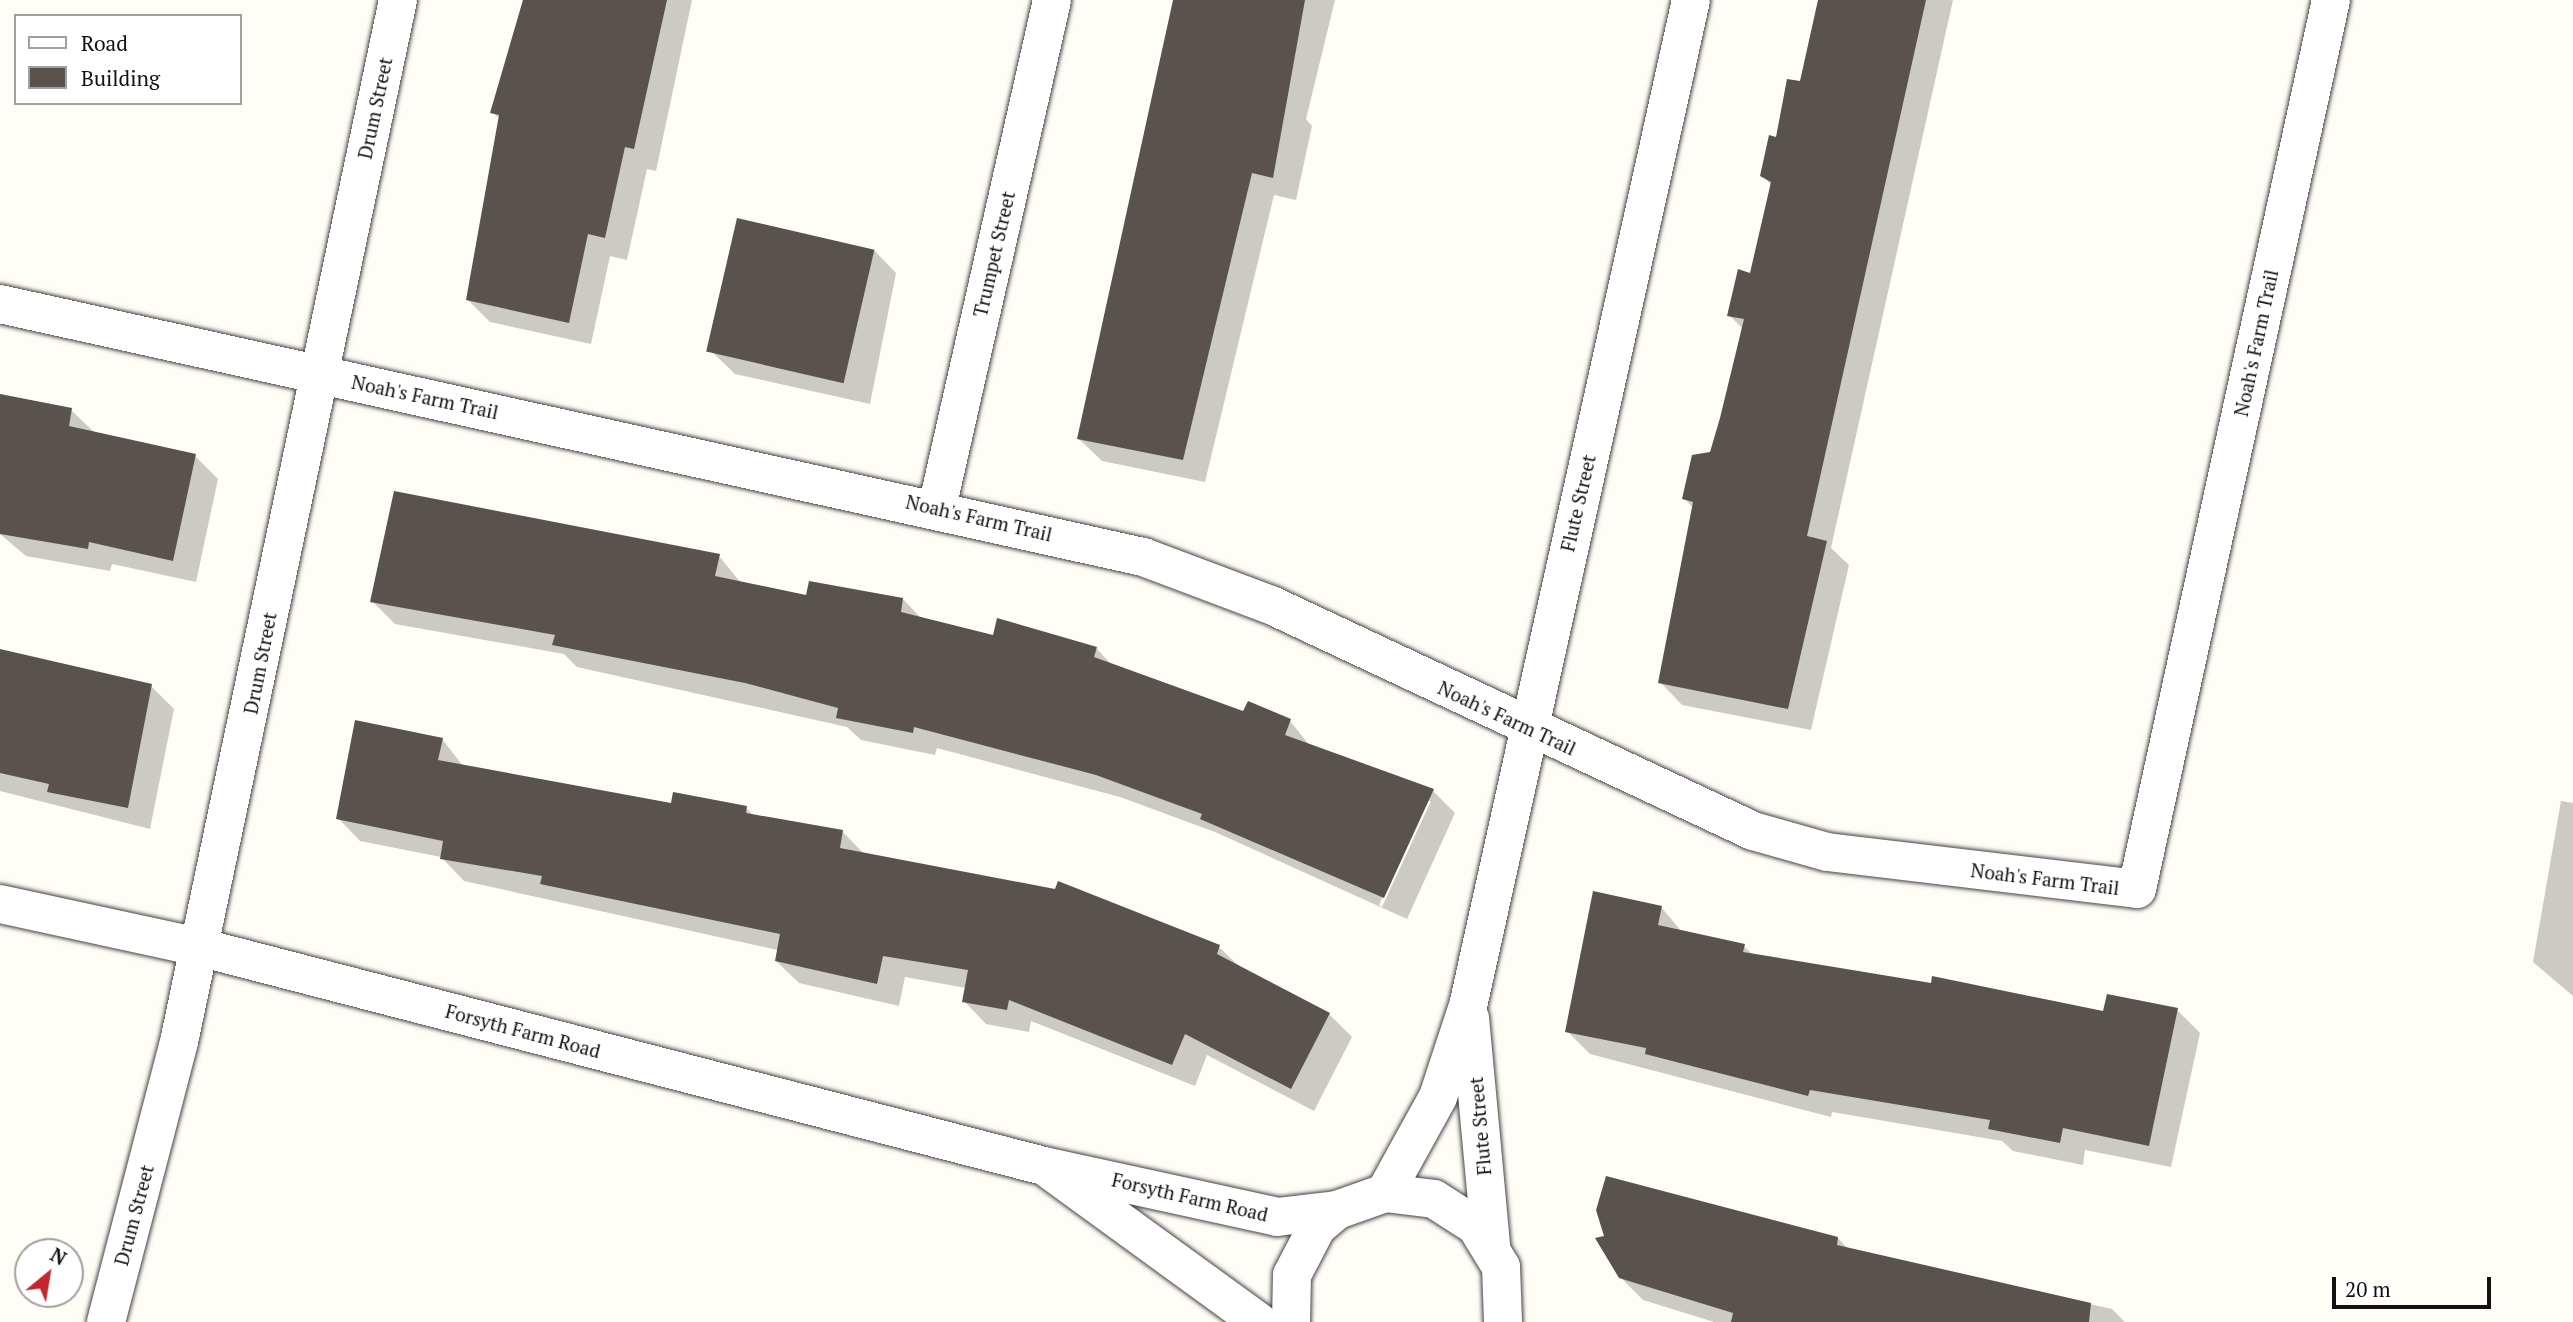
<!DOCTYPE html>
<style>
body{margin:0}
#map{position:relative;width:2573px;height:1322px;overflow:hidden;background:#fffdf5;font-family:"PT Serif",serif}
div>[style]{position:absolute}
.shadow>*{inset:0;background:#0003}
.building>*{inset:0;background:#5a524d;transform-origin:0 0}
.roads{filter:drop-shadow(0 0 2px #444) drop-shadow(0 0 2px #444)}
.minor>*{height:38px;margin:-19px;padding:0 19px;transform-origin:19px;border-radius:19px;background:#fff}
span{translate:-50% -50%;white-space:nowrap;text-align:center;line-height:1.15;-webkit-text-stroke:7px #fff;paint-order:stroke}
.street-label{font-size:19px;color:#111}
.legend{position:absolute;left:14px;top:14px;width:228px;height:91px;box-sizing:border-box;background:#fff;border:2px solid #a0a0a0;margin:0;padding:9px 12px;list-style:none;font-size:21px;color:#111}
.legend li{display:flex;align-items:center;gap:14px;height:35px}
.legend b{width:35px;border:2px solid #a0a0a0}
.north{position:absolute;left:14px;top:1238px;width:70px;height:70px;box-sizing:border-box;background:#fff;border:2px solid #a0a0a0;border-radius:50%;rotate:30deg;font-size:19px;font-weight:700;line-height:28px;text-align:center;color:#111}
.north::after{content:'';display:block;margin:auto;width:24px;height:32px;background:#c4262e;clip-path:polygon(50% 0,100% 100%,50% 72%,0 100%)}
.scale{position:absolute;left:2332px;top:1277px;width:159px;height:32px;box-sizing:border-box;border:4px solid #111;border-top:0;padding-left:9px;font-size:21px;line-height:24px;white-space:nowrap;color:#111;-webkit-text-stroke:5px #fff;paint-order:stroke}
</style>
<div id="map">
<div class="shadow">
<i style="clip-path:polygon(523px 0,692px 0,656px 171px,647px 169px,627px 260px,610px 256px,591px 344px,490px 322px,467px 299px,500px 119px,492px 112px)"></i>
<i style="clip-path:polygon(1175px 0,1335px 0,1306px 119px,1312px 126px,1296px 200px,1274px 195px,1205px 482px,1102px 461px,1079px 439px)"></i>
<i style="clip-path:polygon(1819px 0,1953px 0,1831px 548px,1849px 565px,1811px 730px,1682px 705px,1660px 682px,1694px 509px,1684px 498px,1712px 454px,1744px 330px,1729px 315px,1752px 275px,1772px 186px,1762px 175px,1801px 83px)"></i>
<i style="clip-path:polygon(874px 250px,896px 273px,870px 404px,735px 374px,712px 352px)"></i>
<i style="clip-path:polygon(0 394px,71px 410px,94px 432px,195px 456px,218px 479px,196px 582px,112px 564px,110px 571px,26px 556px,0 534px)"></i>
<i style="clip-path:polygon(evenodd,719px 556px,741px 583px,807px 597px,903px 599px,922px 619px,994px 637px,1096px 648px,1113px 666px,1244px 714px,1290px 721px,1311px 747px,1433px 791px,1455px 813px,1407px 919px,1215px 832px,1120px 797px,937px 748px,935px 755px,861px 740px,847px 727px,577px 667px,564px 654px,395px 624px,372px 601px,719px 556px,1427px 801px,1431px 801px,1382px 907px,1379px 905px,1427px 801px)"></i>
<i style="clip-path:polygon(0 654px,151px 686px,174px 709px,150px 829px,0 791px)"></i>
<i style="clip-path:polygon(442px 739px,463px 766px,672px 805px,746px 808px,755px 817px,842px 831px,865px 855px,1056px 891px,1059px 884px,1219px 947px,1241px 968px,1329px 1014px,1352px 1037px,1314px 1111px,1207px 1055px,1195px 1086px,1031px 1021px,1029px 1032px,986px 1024px,964px 1001px,966px 988px,905px 977px,899px 1006px,799px 983px,776px 961px,778px 950px,464px 881px,441px 857px,360px 841px,338px 818px)"></i>
<i style="clip-path:polygon(2561px 801px,2573px 803px,2573px 996px,2533px 962px)"></i>
<i style="clip-path:polygon(1661px 907px,1683px 933px,1744px 946px,1753px 955px,2104px 1013px,2177px 1010px,2200px 1033px,2171px 1167px,2085px 1150px,2083px 1165px,2013px 1151px,2002px 1141px,1832px 1112px,1831px 1117px,1590px 1054px,1567px 1031px)"></i>
<i style="clip-path:polygon(1838px 1238px,1849px 1250px,2112px 1309px,2125px 1322px,1714px 1322px,1643px 1300px,1620px 1277px)"></i>
</div>
<div class="building">
<i style="clip-path:polygon(523px 0,667px 0,634px 149px,625px 147px,605px 238px,588px 234px,569px 323px,466px 300px,499px 115px,490px 113px)"></i>
<i style="clip-path:polygon(1173px 0,1305px 0,1273px 178px,1252px 173px,1183px 460px,1077px 439px)"></i>
<i style="clip-path:polygon(1818px 0,1926px 0,1807px 536px,1827px 541px,1788px 709px,1658px 683px,1693px 502px,1682px 499px,1692px 455px,1710px 452px,1720px 418px,1744px 319px,1727px 316px,1738px 269px,1750px 273px,1771px 182px,1760px 176px,1769px 135px,1776px 137px,1787px 79px,1800px 81px)"></i>
<i style="left:737px;top:218px;width:141px;height:137px;rotate:13deg"></i>
<i style="clip-path:polygon(0 394px,72px 408px,69px 426px,196px 454px,173px 561px,89px 542px,88px 549px,0 534px)"></i>
<i style="clip-path:polygon(394px 491px,720px 554px,715px 576px,806px 595px,809px 581px,903px 598px,901px 612px,993px 635px,997px 618px,1097px 647px,1094px 657px,1243px 711px,1248px 701px,1291px 719px,1285px 735px,1434px 789px,1384px 898px,1200px 819px,1202px 814px,1096px 775px,914px 727px,913px 733px,836px 718px,838px 708px,745px 683px,552px 645px,555px 635px,370px 602px)"></i>
<i style="clip-path:polygon(0 649px,152px 684px,128px 808px,47px 792px,49px 784px,0 773px)"></i>
<i style="clip-path:polygon(355px 720px,443px 738px,438px 760px,671px 803px,673px 792px,747px 806px,746px 813px,843px 830px,840px 848px,1055px 889px,1058px 881px,1220px 945px,1217px 954px,1330px 1013px,1291px 1089px,1185px 1034px,1172px 1065px,1009px 1000px,1007px 1010px,962px 1002px,968px 970px,883px 956px,877px 984px,775px 961px,780px 934px,540px 884px,542px 876px,440px 859px,443px 841px,336px 819px)"></i>
<i style="clip-path:polygon(1593px 891px,1662px 906px,1658px 925px,1745px 944px,1743px 952px,1931px 983px,1932px 976px,2103px 1011px,2107px 994px,2178px 1008px,2149px 1146px,2063px 1128px,2060px 1143px,1988px 1129px,1990px 1120px,1810px 1090px,1808px 1096px,1645px 1054px,1646px 1048px,1565px 1032px)"></i>
<i style="clip-path:polygon(1606px 1176px,1838px 1237px,1837px 1245px,2091px 1303px,2089px 1322px,1731px 1322px,1733px 1313px,1619px 1278px,1595px 1238px,1604px 1236px,1596px 1210px)"></i>
</div>
<div class="roads">
<div class="minor">
<i style="left:0;top:304px;width:1171px;rotate:12.48deg"></i>
<i style="left:1143px;top:557px;width:137px;rotate:20.6deg"></i>
<i style="left:1271px;top:605px;width:532px;rotate:25.12deg"></i>
<i style="left:1753px;top:831px;width:77px;rotate:15.8deg"></i>
<i style="left:1827px;top:852px;width:312px;rotate:6.8deg"></i>
<i style="left:2137px;top:889px;width:910px;rotate:-77.69deg"></i>
<i style="left:937px;top:508px;width:521px;rotate:-77.24deg"></i>
<i style="left:0;top:904px;width:199px;rotate:12.2deg"></i>
<i style="left:195px;top:946px;width:877px;rotate:14.53deg"></i>
<i style="left:1044px;top:1166px;width:239px;rotate:12.3deg"></i>
<i style="left:1277px;top:1217px;width:60px;rotate:-6.7deg"></i>
<i style="left:1470px;top:1018px;width:229px;rotate:84.7deg"></i>
<i style="left:1051px;top:1171px;width:257px;rotate:36deg"></i>
<i style="left:1385px;top:1193px;width:110px;rotate:-61.1deg"></i>
<i style="left:1438px;top:1097px;width:96px;rotate:-71.8deg"></i>
<i style="left:1468px;top:1006px;width:1030px;rotate:-77.5deg"></i>
<i style="left:106px;top:1322px;width:289px;rotate:-75.4deg"></i>
<i style="left:179px;top:1042px;width:1065px;rotate:-78.13deg"></i>
<i style="left:1291px;top:1322px;width:47px;rotate:-88.8deg"></i>
<i style="left:1292px;top:1275px;width:54px;rotate:-62.5deg"></i>
<i style="left:1317px;top:1227px;width:26px;rotate:-40deg"></i>
<i style="left:1337px;top:1210px;width:51px;rotate:-19.5deg"></i>
<i style="left:1385px;top:1193px;width:49px;rotate:7deg"></i>
<i style="left:1434px;top:1199px;width:50px;rotate:32.7deg"></i>
<i style="left:1476px;top:1226px;width:48px;rotate:58.6deg"></i>
<i style="left:1501px;top:1267px;width:55px;rotate:87.9deg"></i>
</div>
</div>
<div class="street-label">
<span style="left:375px;top:108px;rotate:-78deg">Drum Street</span>
<span style="left:994px;top:254px;rotate:-77deg">Trumpet Street</span>
<span style="left:2256px;top:343px;rotate:-78deg">Noah's Farm Trail</span>
<span style="left:425px;top:397px;rotate:12deg">Noah's Farm Trail</span>
<span style="left:1578px;top:503px;rotate:-77deg">Flute Street</span>
<span style="left:979px;top:518px;rotate:13deg">Noah's Farm Trail</span>
<span style="left:260px;top:663px;rotate:-79deg">Drum Street</span>
<span style="left:1507px;top:718px;rotate:25deg">Noah's Farm Trail</span>
<span style="left:2045px;top:879px;rotate:7deg">Noah's Farm Trail</span>
<span style="left:523px;top:1031px;rotate:15deg">Forsyth Farm Road</span>
<span style="left:1480px;top:1126px;rotate:-95deg">Flute Street</span>
<span style="left:1190px;top:1197px;rotate:13deg">Forsyth Farm Road</span>
<span style="left:134px;top:1215px;rotate:-75deg">Drum Street</span>
</div>
<ul class="legend">
<li><b style="height:9px;background:#fff"></b>Road</li>
<li><b style="height:19px;background:#5a524d"></b>Building</li>
</ul>
<div class="north">N</div>
<div class="scale">20 m</div>
</div>
